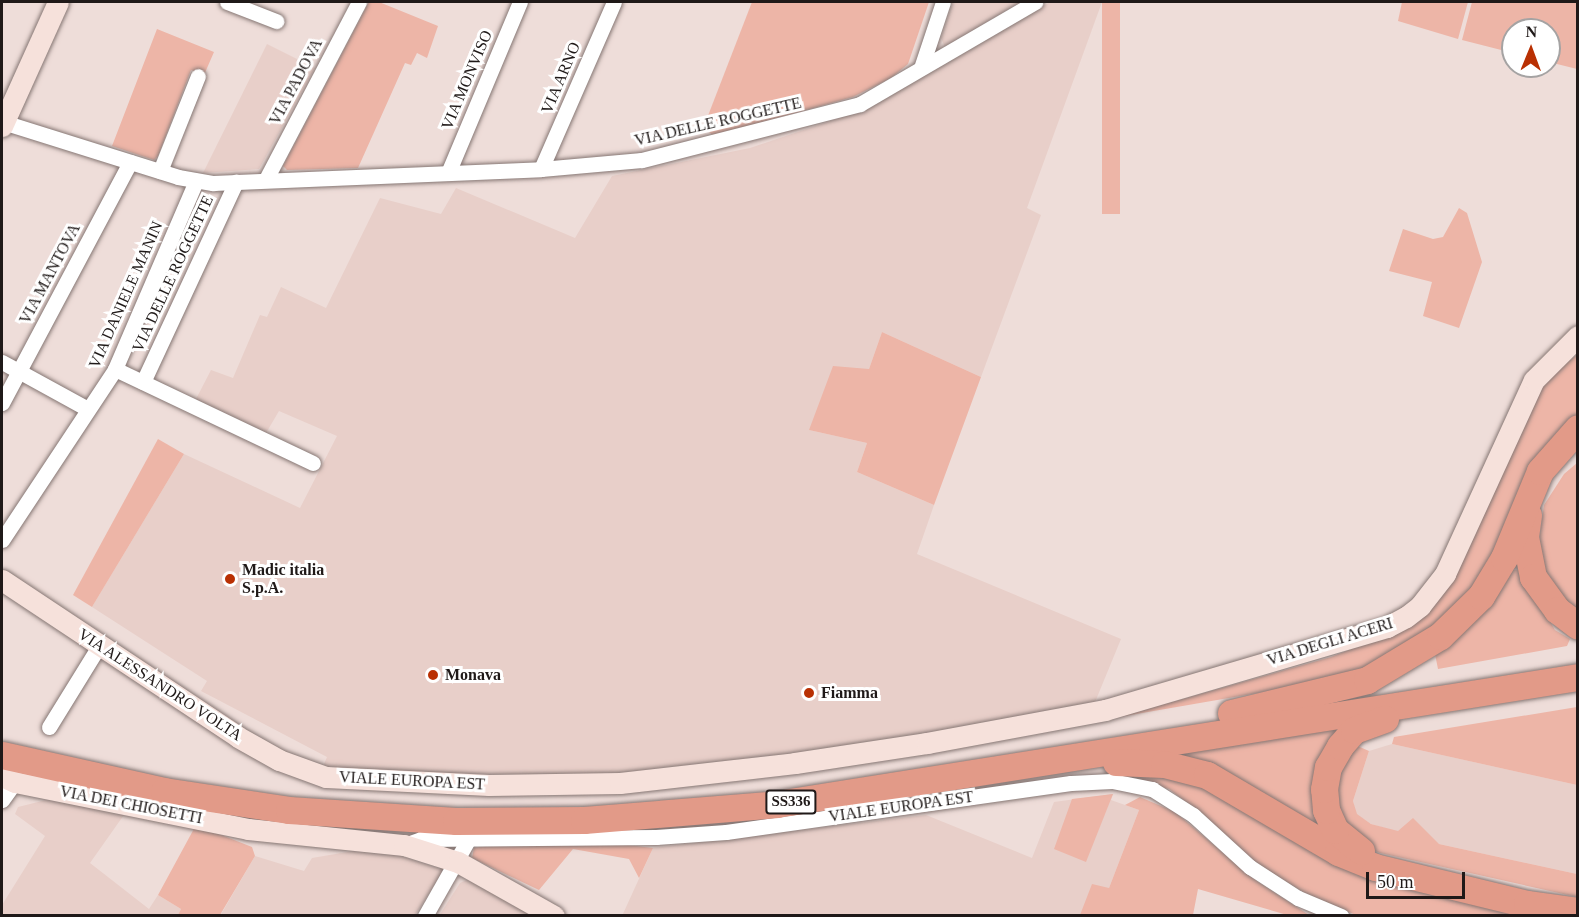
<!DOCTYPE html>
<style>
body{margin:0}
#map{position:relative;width:1579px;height:917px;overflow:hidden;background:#eeddd9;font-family:"Times New Roman",serif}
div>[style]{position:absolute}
.built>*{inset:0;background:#e8cfc9}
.green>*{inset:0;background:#edb5a7;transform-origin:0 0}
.roads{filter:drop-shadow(0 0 2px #857673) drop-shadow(0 0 2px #857673)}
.street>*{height:15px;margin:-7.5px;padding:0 7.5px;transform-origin:7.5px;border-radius:7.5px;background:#fff}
.secondary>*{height:21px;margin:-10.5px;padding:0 10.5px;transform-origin:10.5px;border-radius:10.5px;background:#f6e1db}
.highway>*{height:27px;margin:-13.5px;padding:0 13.5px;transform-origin:13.5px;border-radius:13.5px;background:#e29a88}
.dots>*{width:16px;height:16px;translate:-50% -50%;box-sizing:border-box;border:3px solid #fff;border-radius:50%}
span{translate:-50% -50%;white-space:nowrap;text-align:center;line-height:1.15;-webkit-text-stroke:6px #fff;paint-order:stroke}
.shield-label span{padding:2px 4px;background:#fff;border:2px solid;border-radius:4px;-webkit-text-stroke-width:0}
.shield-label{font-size:15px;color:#1f1918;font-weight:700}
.street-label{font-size:16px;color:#1f1918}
.poi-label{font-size:16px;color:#1f1918;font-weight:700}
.left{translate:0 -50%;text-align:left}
.frame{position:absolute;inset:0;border:3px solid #1f1918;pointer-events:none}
.north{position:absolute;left:1501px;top:18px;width:60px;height:60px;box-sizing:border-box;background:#fff;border:2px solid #a5a3a3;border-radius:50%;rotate:1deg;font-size:16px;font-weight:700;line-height:24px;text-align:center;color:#1f1918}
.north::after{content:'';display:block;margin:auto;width:21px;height:27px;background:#b93003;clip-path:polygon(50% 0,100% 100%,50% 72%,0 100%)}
.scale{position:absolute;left:1366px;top:872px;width:99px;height:27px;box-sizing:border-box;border:3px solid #1f1918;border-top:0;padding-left:8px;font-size:18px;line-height:21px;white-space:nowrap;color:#1f1918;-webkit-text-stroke:4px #fff;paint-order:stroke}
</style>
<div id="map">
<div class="built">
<i style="clip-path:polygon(953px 2px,1020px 2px,945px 47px,941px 38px)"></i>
<i style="clip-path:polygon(1050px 2px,1102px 2px,1027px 208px,1041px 215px,981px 377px,882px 332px,869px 369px,809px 430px,867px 443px,857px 472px,934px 505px,917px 554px,1121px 639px,1093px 707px,707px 768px,587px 777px,322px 769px,327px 757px,201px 691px,207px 681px,92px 607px,184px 454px,300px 508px,337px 436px,279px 411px,266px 433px,195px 401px,211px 370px,233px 378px,260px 315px,267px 317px,281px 287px,326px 308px,380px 198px,441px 214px,456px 188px,575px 238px,612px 176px,750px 148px,866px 109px)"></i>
<i style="clip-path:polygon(267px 44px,315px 68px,259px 169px,203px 173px)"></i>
<i style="clip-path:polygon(1392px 744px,1577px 785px,1577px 874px,1439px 844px,1371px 824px,1356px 814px,1353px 801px,1369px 751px)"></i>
<i style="clip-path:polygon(1113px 794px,1111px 800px,1139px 810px,1109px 888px,1082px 915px,622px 916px,653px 848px,926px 815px,1032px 858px,1054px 802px)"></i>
<i style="clip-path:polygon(54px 798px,126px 812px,90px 863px,149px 909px,158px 895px,181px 909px,178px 916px,2px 916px,2px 905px,45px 836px,15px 814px,18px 807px)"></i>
<i style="clip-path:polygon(353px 851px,388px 852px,444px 870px,415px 915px,220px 916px,255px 856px,304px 871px,312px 858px)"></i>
<i style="clip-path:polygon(469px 879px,537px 916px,439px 916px,460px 883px)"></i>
</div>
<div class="green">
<i style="clip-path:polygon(369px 2px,379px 2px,438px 26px,427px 58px,417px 53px,411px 65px,405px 63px,358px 168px,287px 170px,283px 166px)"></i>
<i style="clip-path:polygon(752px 2px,929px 2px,908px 64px,891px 78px,853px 97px,713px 136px,704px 126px)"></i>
<i style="left:1102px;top:2px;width:18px;height:212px"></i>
<i style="clip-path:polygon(1402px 2px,1468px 2px,1458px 39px,1398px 21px)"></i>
<i style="clip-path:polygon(1472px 2px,1577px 2px,1577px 69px,1549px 62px,1549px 30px,1513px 30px,1513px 53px,1462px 40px)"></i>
<i style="clip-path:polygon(157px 29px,214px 52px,204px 75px,191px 70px,158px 156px,154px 160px,112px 146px)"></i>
<i style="clip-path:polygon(1459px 208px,1467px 213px,1482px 262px,1459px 328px,1423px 316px,1432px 282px,1389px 271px,1403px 229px,1433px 239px,1443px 237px)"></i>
<i style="clip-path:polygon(882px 332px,981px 377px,934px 505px,857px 472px,867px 443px,809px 430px,833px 366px,869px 369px)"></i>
<i style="clip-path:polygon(1577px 355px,1577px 416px,1470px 597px,1402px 655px,1338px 679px,1119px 717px,1331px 657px,1413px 625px,1433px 605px,1542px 381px)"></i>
<i style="clip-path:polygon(158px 439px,184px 454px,92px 607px,73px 595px)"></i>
<i style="clip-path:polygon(1577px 463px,1577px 615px,1546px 581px,1538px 549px,1544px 505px,1564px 474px)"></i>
<i style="clip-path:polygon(1510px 570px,1519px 570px,1555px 630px,1570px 639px,1567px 646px,1438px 669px,1435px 654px)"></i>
<i style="clip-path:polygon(1577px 707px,1577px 785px,1392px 744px,1394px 737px)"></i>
<i style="clip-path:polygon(1348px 722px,1328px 837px,1157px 753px)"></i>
<i style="clip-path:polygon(1353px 744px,1369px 751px,1353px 801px,1357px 814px,1371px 824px,1398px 831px,1413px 818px,1439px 844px,1577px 874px,1577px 897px,1380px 853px,1357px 843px,1340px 827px,1336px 772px)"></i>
<i style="clip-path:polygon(1135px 770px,1189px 778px,1296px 834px,1550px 915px,1356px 915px,1312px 897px,1257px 865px,1190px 805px,1169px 789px,1139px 781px)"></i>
<i style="clip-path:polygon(1113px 794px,1086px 862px,1054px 849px,1072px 799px)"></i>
<i style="clip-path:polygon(1140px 797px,1175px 812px,1255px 880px,1309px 915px,1287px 915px,1198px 889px,1193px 915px,1080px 915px,1092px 884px,1109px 888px,1139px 810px,1125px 805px)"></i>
<i style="clip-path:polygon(196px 825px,252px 847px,255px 856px,220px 915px,178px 915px,181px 909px,158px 895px)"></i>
<i style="clip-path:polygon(611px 843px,653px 848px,639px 878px,629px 859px,573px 849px,539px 890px,472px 858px,474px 848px,485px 846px)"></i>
</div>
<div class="roads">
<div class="street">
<i style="left:227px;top:2px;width:53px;rotate:21.2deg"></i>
<i style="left:922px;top:65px;width:66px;rotate:-71.6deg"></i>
<i style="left:3px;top:122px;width:183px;rotate:17.4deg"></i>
<i style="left:178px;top:177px;width:36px;rotate:10deg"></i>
<i style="left:213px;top:183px;width:328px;rotate:-2.4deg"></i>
<i style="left:541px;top:169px;width:101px;rotate:-5.1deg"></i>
<i style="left:642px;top:160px;width:225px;rotate:-14.4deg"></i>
<i style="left:860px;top:104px;width:203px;rotate:-30.2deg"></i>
<i style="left:541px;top:169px;width:182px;rotate:-66.4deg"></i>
<i style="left:160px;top:171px;width:102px;rotate:-68.2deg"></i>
<i style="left:448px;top:173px;width:186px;rotate:-67.2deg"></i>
<i style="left:266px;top:179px;width:200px;rotate:-62.3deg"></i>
<i style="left:2px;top:362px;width:98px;rotate:28.7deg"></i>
<i style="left:115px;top:369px;width:219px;rotate:25.4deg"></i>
<i style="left:143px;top:382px;width:221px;rotate:-65.1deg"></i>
<i style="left:2px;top:403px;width:273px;rotate:-62deg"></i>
<i style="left:2px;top:540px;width:205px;rotate:-56.5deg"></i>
<i style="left:115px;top:369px;width:205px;rotate:-66.7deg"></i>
<i style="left:49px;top:727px;width:95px;rotate:-58.3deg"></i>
<i style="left:2px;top:800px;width:22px;rotate:-54deg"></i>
<i style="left:404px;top:845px;width:18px;rotate:-19deg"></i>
<i style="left:421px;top:839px;width:235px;rotate:-0.5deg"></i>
<i style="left:656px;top:837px;width:70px;rotate:-4.1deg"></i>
<i style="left:726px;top:832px;width:348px;rotate:-8.1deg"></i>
<i style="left:1071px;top:783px;width:41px;rotate:-2.8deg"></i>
<i style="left:1112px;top:781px;width:41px;rotate:11.3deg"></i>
<i style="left:1152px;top:789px;width:49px;rotate:32.4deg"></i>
<i style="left:1193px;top:815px;width:77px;rotate:42.4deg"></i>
<i style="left:1250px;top:867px;width:57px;rotate:32.9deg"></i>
<i style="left:1298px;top:898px;width:47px;rotate:22.7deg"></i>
<i style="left:425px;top:916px;width:87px;rotate:-60.5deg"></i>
</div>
<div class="secondary">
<i style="left:2px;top:126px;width:136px;rotate:-65.7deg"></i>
<i style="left:2px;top:580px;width:283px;rotate:33.6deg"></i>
<i style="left:238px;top:737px;width:47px;rotate:29.3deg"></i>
<i style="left:279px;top:760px;width:50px;rotate:19.9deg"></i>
<i style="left:326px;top:777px;width:163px;rotate:2.8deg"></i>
<i style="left:489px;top:785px;width:131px;rotate:-0.9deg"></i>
<i style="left:620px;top:783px;width:176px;rotate:-6.5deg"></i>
<i style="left:795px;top:763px;width:134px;rotate:-8.6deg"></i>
<i style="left:927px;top:743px;width:181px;rotate:-10.5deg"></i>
<i style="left:1105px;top:710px;width:294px;rotate:-16.4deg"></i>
<i style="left:1387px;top:627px;width:21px;rotate:-28deg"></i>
<i style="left:1406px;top:617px;width:18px;rotate:-38deg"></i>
<i style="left:1420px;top:606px;width:41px;rotate:-52deg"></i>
<i style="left:1445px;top:574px;width:213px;rotate:-65.4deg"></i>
<i style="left:1534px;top:380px;width:62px;rotate:-45deg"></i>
<i style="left:2px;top:776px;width:14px;rotate:25deg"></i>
<i style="left:15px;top:782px;width:238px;rotate:11.4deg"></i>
<i style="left:248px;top:829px;width:157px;rotate:5.9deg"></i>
<i style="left:404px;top:845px;width:57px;rotate:17.5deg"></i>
<i style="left:458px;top:862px;width:110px;rotate:29.4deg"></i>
</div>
<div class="highway">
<i style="left:1528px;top:515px;width:22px;rotate:98deg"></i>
<i style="left:1525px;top:537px;width:41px;rotate:78.7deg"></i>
<i style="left:1533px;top:577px;width:41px;rotate:54deg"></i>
<i style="left:1557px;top:610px;width:26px;rotate:37deg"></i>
<i style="left:1231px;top:713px;width:140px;rotate:-13.6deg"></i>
<i style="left:1367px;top:680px;width:85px;rotate:-31.1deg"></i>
<i style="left:1440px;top:636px;width:57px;rotate:-44.3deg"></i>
<i style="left:1481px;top:596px;width:44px;rotate:-58.8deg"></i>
<i style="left:1504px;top:558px;width:94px;rotate:-67.5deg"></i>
<i style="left:1540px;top:471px;width:57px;rotate:-48.5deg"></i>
<i style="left:2px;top:755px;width:166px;rotate:12.5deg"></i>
<i style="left:164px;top:791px;width:126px;rotate:8.6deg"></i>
<i style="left:289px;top:810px;width:167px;rotate:3.8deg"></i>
<i style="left:456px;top:821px;width:128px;rotate:-0.4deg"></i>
<i style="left:584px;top:820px;width:194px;rotate:-4.7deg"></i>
<i style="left:777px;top:804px;width:811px;rotate:-9.01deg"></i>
<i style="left:1116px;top:762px;width:48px;rotate:2.4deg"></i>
<i style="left:1164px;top:764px;width:44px;rotate:14.3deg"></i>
<i style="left:1207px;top:775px;width:152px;rotate:30.4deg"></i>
<i style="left:1338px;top:852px;width:40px;rotate:22deg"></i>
<i style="left:1375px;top:867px;width:156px;rotate:13.7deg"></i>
<i style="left:1527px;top:904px;width:51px;rotate:7.8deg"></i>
<i style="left:1361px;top:851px;width:33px;rotate:-141deg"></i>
<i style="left:1335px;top:830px;width:22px;rotate:-114deg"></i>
<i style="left:1326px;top:810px;width:21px;rotate:-95deg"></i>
<i style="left:1324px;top:789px;width:22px;rotate:-80deg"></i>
<i style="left:1328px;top:767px;width:24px;rotate:-60deg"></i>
<i style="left:1340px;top:746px;width:21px;rotate:-49deg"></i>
<i style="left:1354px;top:730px;width:33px;rotate:-20deg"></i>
</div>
</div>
<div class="dots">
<i style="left:230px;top:579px;background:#b93003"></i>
<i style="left:433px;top:675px;background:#b93003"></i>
<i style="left:809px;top:693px;background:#b93003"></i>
</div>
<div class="shield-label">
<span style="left:791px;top:802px">SS336</span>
</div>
<div class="street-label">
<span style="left:561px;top:78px;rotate:-67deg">VIA ARNO</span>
<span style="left:467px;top:80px;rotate:-67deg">VIA MONVISO</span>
<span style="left:296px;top:82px;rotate:-62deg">VIA PADOVA</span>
<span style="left:718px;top:122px;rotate:-13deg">VIA DELLE ROGGETTE</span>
<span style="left:50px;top:274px;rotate:-62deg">VIA MANTOVA</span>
<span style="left:173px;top:274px;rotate:-65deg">VIA DELLE ROGGETTE</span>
<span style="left:126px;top:295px;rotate:-66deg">VIA DANIELE MANIN</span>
<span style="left:1330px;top:642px;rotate:-17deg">VIA DEGLI ACERI</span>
<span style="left:160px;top:685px;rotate:33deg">VIA ALESSANDRO VOLTA</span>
<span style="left:412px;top:781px;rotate:3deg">VIALE EUROPA EST</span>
<span style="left:131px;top:805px;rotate:11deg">VIA DEI CHIOSETTI</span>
<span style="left:901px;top:807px;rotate:-8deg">VIALE EUROPA EST</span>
</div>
<div class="poi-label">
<span class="left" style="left:242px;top:579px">Madic italia<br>S.p.A.</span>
<span class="left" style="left:445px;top:675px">Monava</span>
<span class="left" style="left:821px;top:693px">Fiamma</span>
</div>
<div class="frame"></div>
<div class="north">N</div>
<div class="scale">50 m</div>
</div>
